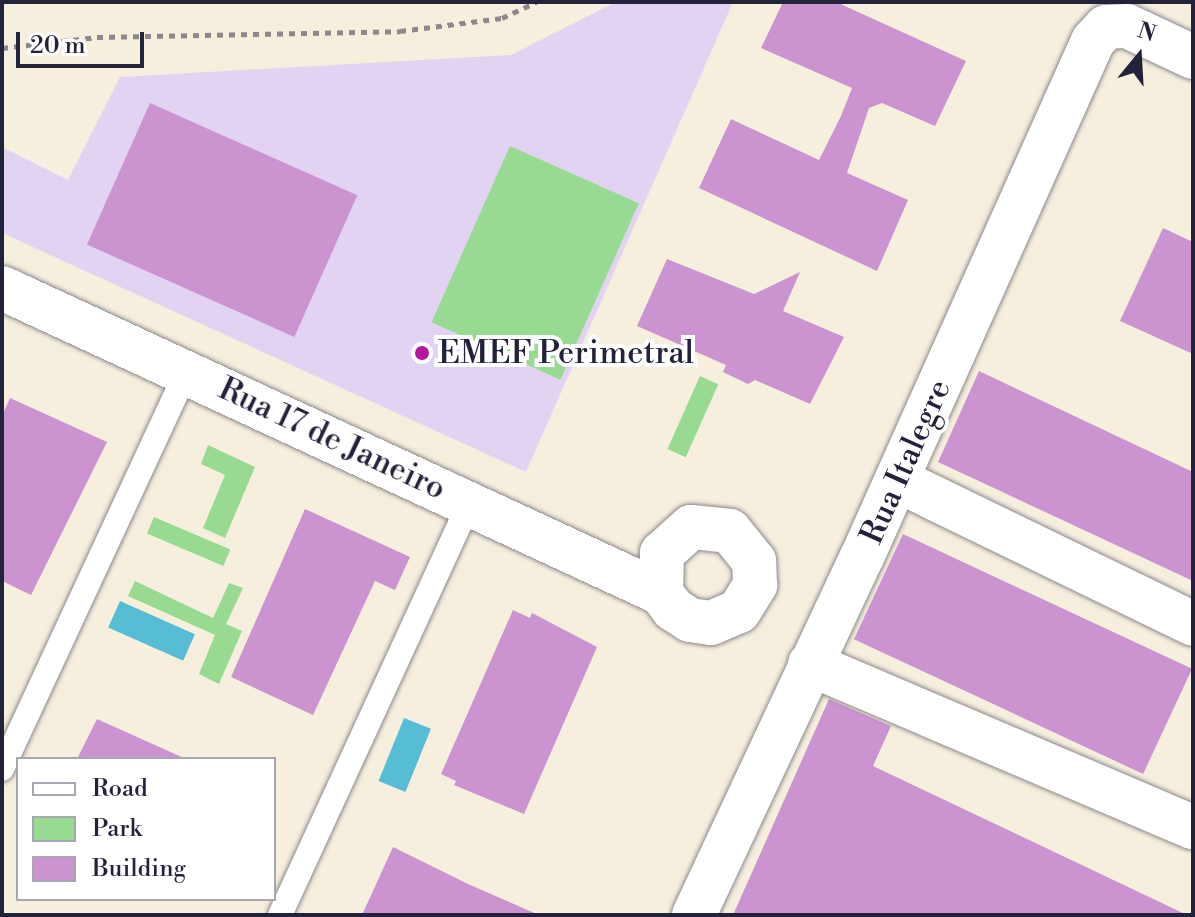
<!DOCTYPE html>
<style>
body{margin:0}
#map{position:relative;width:1195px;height:917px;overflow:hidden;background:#f6efde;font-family:"Libre Bodoni",serif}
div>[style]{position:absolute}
.built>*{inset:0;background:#e3d3f2}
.green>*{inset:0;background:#98da91;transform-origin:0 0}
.water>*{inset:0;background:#57bdd5;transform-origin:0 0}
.building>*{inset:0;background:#cb93d0;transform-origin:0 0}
.path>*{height:5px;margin-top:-2.5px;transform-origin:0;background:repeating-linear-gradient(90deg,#8c888c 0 6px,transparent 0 12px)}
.roads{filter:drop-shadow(0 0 2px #8c888c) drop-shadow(0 0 2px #8c888c)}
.service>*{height:24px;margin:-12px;padding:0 12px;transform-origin:12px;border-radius:12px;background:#fff}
.minor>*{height:44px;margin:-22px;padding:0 22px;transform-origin:22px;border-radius:22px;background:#fff}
.dots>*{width:22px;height:22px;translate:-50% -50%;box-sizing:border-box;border:4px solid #fff;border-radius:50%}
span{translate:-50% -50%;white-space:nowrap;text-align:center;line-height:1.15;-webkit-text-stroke:8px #fff;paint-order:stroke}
.poi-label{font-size:32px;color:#22223b}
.left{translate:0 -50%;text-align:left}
.street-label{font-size:32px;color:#22223b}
.frame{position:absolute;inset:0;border:4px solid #22223b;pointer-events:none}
.legend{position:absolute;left:16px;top:757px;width:260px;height:144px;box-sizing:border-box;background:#fff;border:2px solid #a7a7b1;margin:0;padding:10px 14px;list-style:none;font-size:24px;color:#22223b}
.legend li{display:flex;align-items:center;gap:16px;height:40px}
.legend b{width:40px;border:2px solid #a7a7b1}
.north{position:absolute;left:1099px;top:16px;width:80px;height:80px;-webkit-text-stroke:6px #fff;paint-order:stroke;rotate:18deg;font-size:22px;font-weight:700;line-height:32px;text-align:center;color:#22223b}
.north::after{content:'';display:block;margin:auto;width:28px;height:36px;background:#22223b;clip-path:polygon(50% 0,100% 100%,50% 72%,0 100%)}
.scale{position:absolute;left:16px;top:32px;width:128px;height:36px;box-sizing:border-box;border:4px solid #22223b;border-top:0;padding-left:10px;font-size:24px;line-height:28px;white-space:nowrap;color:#22223b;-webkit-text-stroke:6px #fff;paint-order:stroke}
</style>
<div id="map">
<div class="built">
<i style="clip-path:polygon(616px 2px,733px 2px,526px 472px,2px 233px,2px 147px,68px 180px,120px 77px,511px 55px)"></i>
</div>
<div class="green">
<i style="left:510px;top:146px;width:141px;height:193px;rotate:24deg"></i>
<i style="left:700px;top:376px;width:20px;height:80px;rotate:24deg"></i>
<i style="clip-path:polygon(208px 445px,255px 467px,225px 538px,203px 528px,225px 475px,201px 464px)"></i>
<i style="left:154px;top:517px;width:83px;height:18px;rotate:23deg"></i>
<i style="clip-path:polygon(135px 581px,213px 618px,229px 583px,243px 588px,226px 624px,242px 631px,219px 684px,199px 674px,215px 635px,128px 596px)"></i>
</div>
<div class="water">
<i style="left:120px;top:601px;width:82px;height:29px;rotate:24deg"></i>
<i style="left:404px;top:718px;width:29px;height:68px;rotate:22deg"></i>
</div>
<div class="building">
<i style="clip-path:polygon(783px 2px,836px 2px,966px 61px,935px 126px,882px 103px,869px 108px,847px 173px,908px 200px,877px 271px,699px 188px,731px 119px,819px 160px,841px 116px,852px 88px,761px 48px)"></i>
<i style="left:150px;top:103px;width:227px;height:155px;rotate:24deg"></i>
<i style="clip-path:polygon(1163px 228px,1193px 242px,1193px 354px,1120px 321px)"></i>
<i style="clip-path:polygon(667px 259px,754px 294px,800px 272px,783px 311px,844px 337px,810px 404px,755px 380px,748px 384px,723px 372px,726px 365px,637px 326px)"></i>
<i style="clip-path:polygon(979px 371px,1193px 472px,1193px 581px,938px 462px)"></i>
<i style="clip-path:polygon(10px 398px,107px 442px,31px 595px,2px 581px,2px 416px)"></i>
<i style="clip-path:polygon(305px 509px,410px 557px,395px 590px,375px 581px,313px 715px,231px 677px)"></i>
<i style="left:903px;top:534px;width:319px;height:116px;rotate:25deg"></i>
<i style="clip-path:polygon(513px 610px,530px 618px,532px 613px,597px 647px,524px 814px,454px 785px,456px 781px,441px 774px)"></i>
<i style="clip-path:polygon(829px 699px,891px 726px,873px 766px,1187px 915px,733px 915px)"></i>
<i style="clip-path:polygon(97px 719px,186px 759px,77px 759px)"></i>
<i style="clip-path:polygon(393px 847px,468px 884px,539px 915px,362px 915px)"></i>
</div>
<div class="path">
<i style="left:2px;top:48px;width:96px;rotate:-6.6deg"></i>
<i style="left:97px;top:37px;width:303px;rotate:-1.1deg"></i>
<i style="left:400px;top:31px;width:103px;rotate:-7.3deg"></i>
<i style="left:502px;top:18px;width:38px;rotate:-25deg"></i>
</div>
<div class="roads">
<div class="service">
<i style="left:2px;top:769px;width:438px;rotate:-65.1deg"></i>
<i style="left:280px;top:915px;width:455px;rotate:-65.3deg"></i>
</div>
<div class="minor">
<i style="left:2px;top:288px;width:726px;rotate:24.84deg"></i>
<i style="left:661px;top:593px;width:20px;rotate:53deg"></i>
<i style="left:673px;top:609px;width:20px;rotate:33deg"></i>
<i style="left:690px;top:620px;width:21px;rotate:8deg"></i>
<i style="left:711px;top:623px;width:30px;rotate:-23deg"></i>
<i style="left:739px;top:611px;width:31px;rotate:-58deg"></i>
<i style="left:755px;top:585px;width:24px;rotate:-92deg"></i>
<i style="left:754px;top:561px;width:38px;rotate:-129deg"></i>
<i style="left:730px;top:531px;width:39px;rotate:-174deg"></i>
<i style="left:691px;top:527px;width:39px;rotate:138deg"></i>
<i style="left:662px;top:553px;width:40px;rotate:91.4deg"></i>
<i style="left:897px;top:480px;width:329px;rotate:25.9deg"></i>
<i style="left:810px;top:664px;width:416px;rotate:23.1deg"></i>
<i style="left:694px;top:915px;width:395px;rotate:-64.9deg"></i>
<i style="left:862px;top:557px;width:565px;rotate:-65.88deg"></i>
<i style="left:1093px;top:41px;width:19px;rotate:-47deg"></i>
<i style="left:1106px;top:27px;width:21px;rotate:-3deg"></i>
<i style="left:1127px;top:26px;width:73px;rotate:25.2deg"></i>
</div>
</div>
<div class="dots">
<i style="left:422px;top:353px;background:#b5179e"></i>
</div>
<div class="poi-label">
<span class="left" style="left:438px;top:353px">EMEF Perimetral</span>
</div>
<div class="street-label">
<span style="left:332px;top:439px;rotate:25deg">Rua 17 de Janeiro</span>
<span style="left:906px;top:462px;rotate:-66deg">Rua Italegre</span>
</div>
<div class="frame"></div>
<ul class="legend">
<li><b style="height:10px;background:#fff"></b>Road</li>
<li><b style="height:22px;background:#98da91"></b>Park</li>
<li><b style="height:22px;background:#cb93d0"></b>Building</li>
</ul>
<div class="north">N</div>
<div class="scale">20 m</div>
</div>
